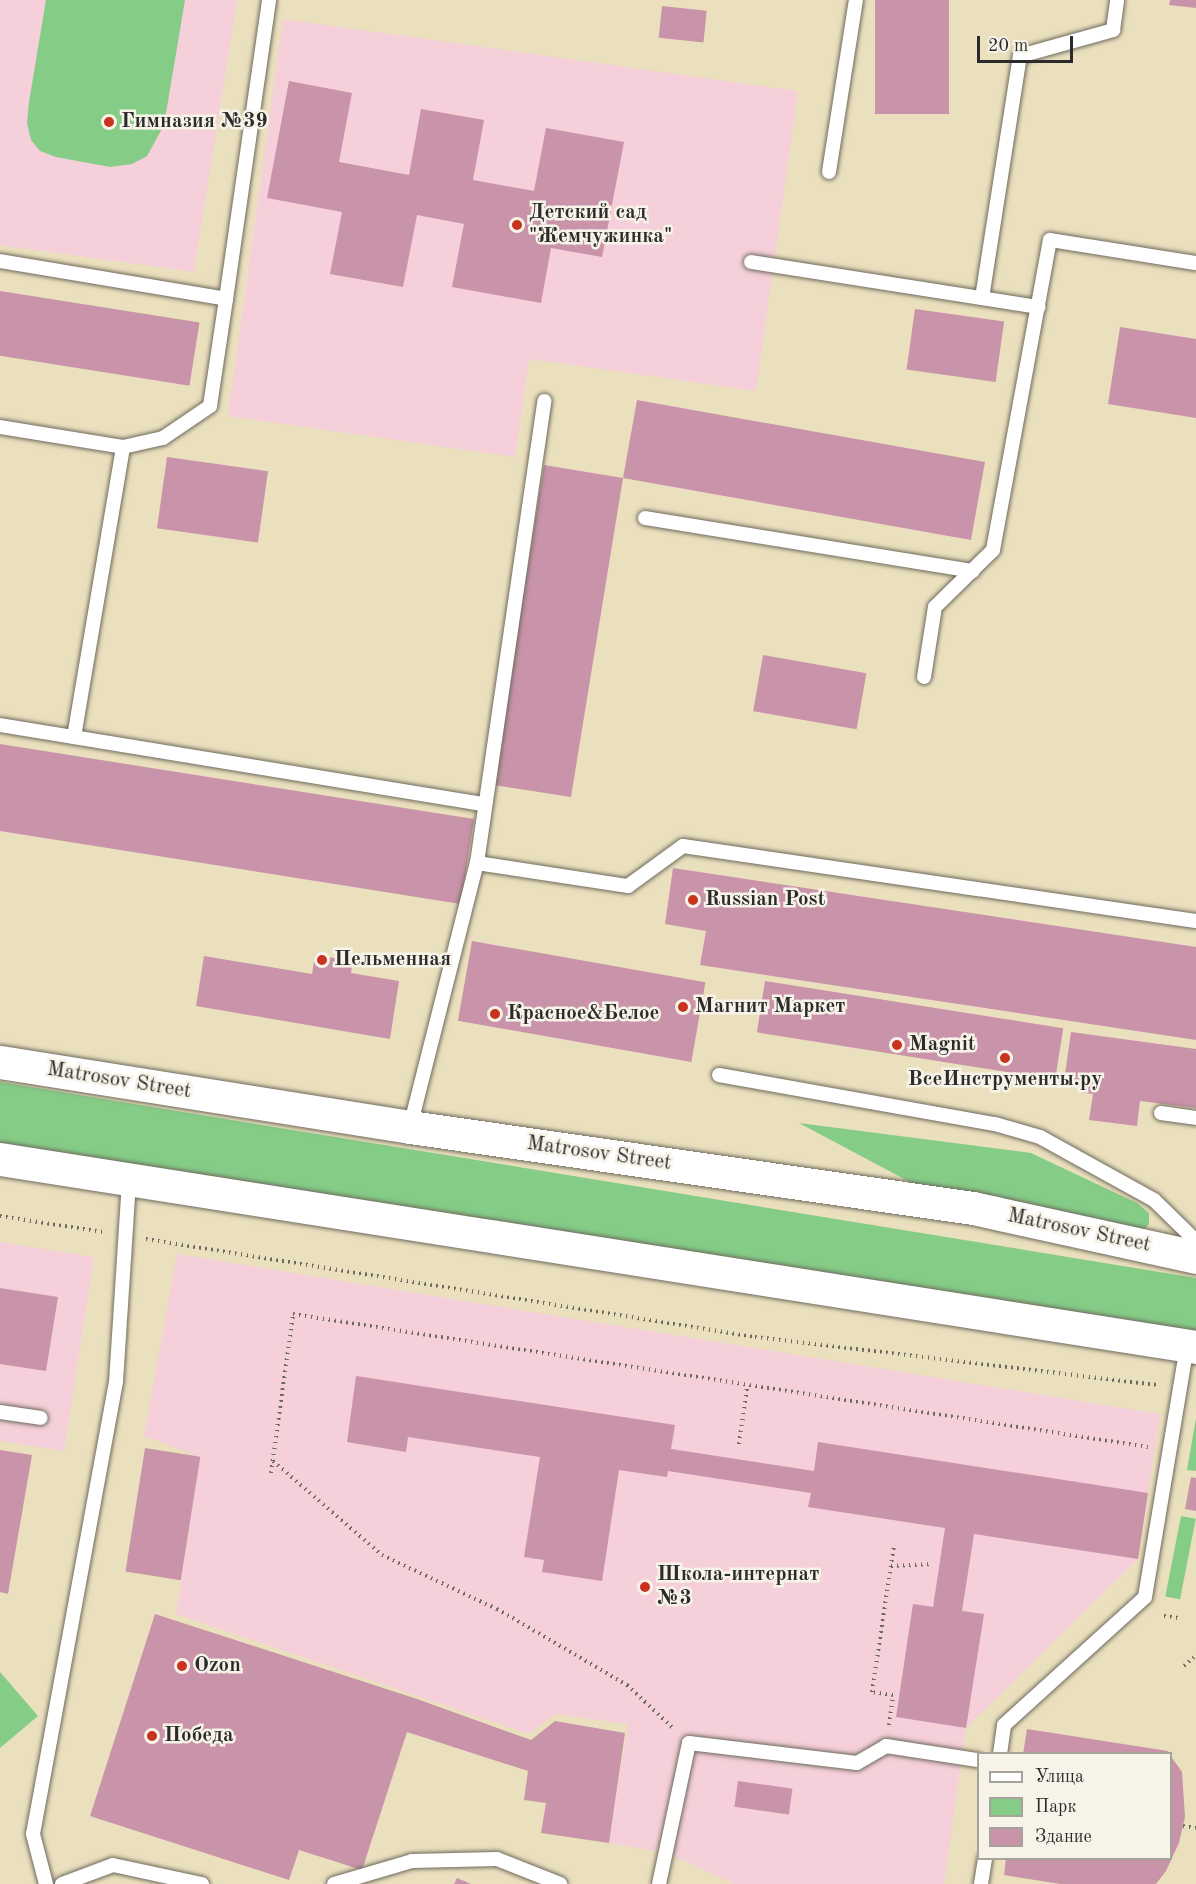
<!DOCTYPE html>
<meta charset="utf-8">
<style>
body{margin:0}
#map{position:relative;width:1196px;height:1884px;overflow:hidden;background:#ebe0be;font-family:"Old Standard TT",serif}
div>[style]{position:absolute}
.built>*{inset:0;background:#f5cfd9}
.green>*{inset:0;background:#85cc87;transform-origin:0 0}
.building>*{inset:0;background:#c993aa;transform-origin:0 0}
.path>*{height:4px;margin-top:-2px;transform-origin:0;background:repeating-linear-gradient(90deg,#6e6a5e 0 1.5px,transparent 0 6px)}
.roads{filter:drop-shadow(0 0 2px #6e6a5e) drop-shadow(0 0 2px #6e6a5e)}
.service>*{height:14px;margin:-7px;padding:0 7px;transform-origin:7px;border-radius:7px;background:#fff}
.primary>*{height:33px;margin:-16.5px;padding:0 16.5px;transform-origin:16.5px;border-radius:16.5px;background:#fff}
.dots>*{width:16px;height:16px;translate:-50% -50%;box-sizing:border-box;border:3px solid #f7f3e8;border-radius:50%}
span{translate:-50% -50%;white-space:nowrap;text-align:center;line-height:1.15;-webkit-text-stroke:5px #f7f3e8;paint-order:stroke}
.poi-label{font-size:21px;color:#2b2b2b;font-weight:700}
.left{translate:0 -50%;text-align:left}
.street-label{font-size:21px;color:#2b2b2b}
.legend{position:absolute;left:977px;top:1752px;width:195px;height:108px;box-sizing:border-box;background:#f7f3e8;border:2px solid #a5a39c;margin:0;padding:8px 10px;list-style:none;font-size:18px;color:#2b2b2b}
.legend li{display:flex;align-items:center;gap:12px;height:30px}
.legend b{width:30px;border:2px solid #a5a39c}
.scale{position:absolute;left:977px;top:36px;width:96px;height:27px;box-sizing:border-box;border:3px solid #2b2b2b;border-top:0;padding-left:8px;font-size:18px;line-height:21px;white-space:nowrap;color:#2b2b2b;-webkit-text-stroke:4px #f7f3e8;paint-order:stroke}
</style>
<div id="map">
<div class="built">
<i style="clip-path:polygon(0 0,237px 0,194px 272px,0 245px)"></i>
<i style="clip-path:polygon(283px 19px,798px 91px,756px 391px,529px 359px,515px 457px,228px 416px)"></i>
<i style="clip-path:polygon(0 1242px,94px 1257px,64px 1451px,0 1441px)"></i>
<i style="clip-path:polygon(177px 1254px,1160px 1414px,1138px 1559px,966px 1728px,944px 1884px,735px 1884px,666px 1853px,609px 1843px,628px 1724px,555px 1714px,529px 1734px,176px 1614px,200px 1457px,144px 1436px)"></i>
</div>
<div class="green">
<i style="clip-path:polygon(46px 0,185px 0,164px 125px,147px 156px,132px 164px,110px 167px,56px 157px,40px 151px,31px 140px,27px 123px,29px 102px)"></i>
<i style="clip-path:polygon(0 1082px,1196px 1278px,1196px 1331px,0 1146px)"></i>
<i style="clip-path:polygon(799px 1123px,1031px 1153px,1137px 1203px,1149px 1213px,1149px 1224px,1142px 1233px,938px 1197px)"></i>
<i style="clip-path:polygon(1196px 1418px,1196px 1471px,1187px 1470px)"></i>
<i style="left:1181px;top:1516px;width:15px;height:82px;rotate:11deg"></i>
<i style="clip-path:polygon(0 1672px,38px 1716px,0 1748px)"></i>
</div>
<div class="building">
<i style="left:875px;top:0;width:74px;height:114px"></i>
<i style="clip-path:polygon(1170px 0,1196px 0,1196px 8px,1169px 5px)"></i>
<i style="left:662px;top:6px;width:45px;height:32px;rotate:6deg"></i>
<i style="clip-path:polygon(289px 81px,352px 93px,339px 162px,409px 175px,421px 109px,484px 120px,473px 180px,534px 191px,546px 128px,624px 142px,602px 257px,551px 248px,541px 303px,452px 287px,464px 224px,417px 215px,403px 287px,330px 274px,342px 212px,267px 198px)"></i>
<i style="left:0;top:291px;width:202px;height:64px;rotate:9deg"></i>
<i style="left:915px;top:309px;width:90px;height:61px;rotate:8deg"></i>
<i style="clip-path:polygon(1120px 327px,1196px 339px,1196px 418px,1108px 404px)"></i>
<i style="clip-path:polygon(637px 400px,985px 462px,971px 540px,623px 478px,571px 797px,493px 785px,544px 465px,623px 478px)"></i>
<i style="left:167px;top:457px;width:102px;height:72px;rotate:8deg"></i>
<i style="left:763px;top:655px;width:105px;height:57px;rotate:10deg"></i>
<i style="left:0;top:744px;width:480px;height:86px;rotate:9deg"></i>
<i style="clip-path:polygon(673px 868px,1196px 947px,1196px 1040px,700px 965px,706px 931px,665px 924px)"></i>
<i style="left:472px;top:941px;width:237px;height:81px;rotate:10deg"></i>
<i style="clip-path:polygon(315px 955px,353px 961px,351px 973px,399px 981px,390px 1039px,196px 1006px,204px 956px,312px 974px)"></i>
<i style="left:765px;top:981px;width:302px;height:52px;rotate:9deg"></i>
<i style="clip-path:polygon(1071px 1032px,1196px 1049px,1196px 1108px,1140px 1101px,1137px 1126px,1089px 1120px,1093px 1094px,1078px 1092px,1080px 1083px,1064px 1081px)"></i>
<i style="clip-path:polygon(0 1288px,58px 1297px,46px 1371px,0 1364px)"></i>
<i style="clip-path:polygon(356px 1376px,675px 1425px,671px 1449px,814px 1471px,818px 1442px,1148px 1493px,1138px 1559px,974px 1534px,962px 1611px,984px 1614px,966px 1728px,896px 1717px,913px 1604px,933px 1607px,945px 1528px,808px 1507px,811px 1493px,668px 1471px,667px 1477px,619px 1470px,602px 1581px,542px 1572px,544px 1560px,524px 1557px,540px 1457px,408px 1437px,406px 1452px,347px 1442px)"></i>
<i style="left:145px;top:1448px;width:56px;height:125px;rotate:9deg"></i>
<i style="clip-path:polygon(0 1450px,32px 1455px,8px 1594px,0 1592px)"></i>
<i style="clip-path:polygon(1191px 1477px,1196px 1478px,1196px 1511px,1185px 1509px)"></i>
<i style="clip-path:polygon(155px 1614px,417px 1699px,531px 1740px,555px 1721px,625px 1733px,609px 1843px,541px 1833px,546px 1803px,524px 1800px,528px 1771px,407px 1732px,362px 1870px,299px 1850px,289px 1880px,90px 1816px)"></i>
<i style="clip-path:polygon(1027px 1729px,1168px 1751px,1170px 1754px,1023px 1754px)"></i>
<i style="clip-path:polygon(1170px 1755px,1182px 1772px,1185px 1817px,1179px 1843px,1166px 1871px,1156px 1884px,1060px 1884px,1004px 1875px,1006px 1858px,1170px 1858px)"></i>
<i style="left:738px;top:1781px;width:55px;height:26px;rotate:8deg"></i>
<i style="clip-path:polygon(457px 1878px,471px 1884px,454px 1884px)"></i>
</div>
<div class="path">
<i style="left:0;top:1216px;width:104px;rotate:8.8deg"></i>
<i style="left:146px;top:1239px;width:617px;rotate:9.14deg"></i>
<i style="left:755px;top:1337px;width:405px;rotate:6.8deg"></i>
<i style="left:739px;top:1444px;width:57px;rotate:-81.9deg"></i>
<i style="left:273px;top:1461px;width:144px;rotate:40.8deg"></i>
<i style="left:382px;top:1555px;width:127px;rotate:25.2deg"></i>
<i style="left:497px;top:1609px;width:151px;rotate:30.3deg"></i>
<i style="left:627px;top:1685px;width:63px;rotate:43.1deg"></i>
<i style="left:271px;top:1473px;width:161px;rotate:-82.1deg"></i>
<i style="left:293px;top:1314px;width:865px;rotate:8.84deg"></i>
<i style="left:891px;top:1566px;width:41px;rotate:-2.8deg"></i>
<i style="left:1164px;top:1616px;width:15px;rotate:8deg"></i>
<i style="left:1184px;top:1666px;width:13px;rotate:-42deg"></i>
<i style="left:889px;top:1725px;width:30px;rotate:-82deg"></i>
<i style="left:893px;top:1695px;width:21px;rotate:-172deg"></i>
<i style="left:872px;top:1692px;width:149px;rotate:-81.5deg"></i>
<i style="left:1183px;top:1826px;width:13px;rotate:9deg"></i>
</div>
<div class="roads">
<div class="service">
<i style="left:829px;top:172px;width:174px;rotate:-81.1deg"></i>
<i style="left:0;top:261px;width:229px;rotate:9.5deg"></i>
<i style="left:226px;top:299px;width:302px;rotate:-81.8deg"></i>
<i style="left:751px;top:262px;width:291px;rotate:8.9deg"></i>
<i style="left:982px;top:298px;width:245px;rotate:-81.1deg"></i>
<i style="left:1020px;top:56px;width:97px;rotate:-15.6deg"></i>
<i style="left:1113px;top:30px;width:30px;rotate:-82deg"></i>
<i style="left:0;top:427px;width:125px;rotate:9.2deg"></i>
<i style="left:645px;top:518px;width:332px;rotate:9.2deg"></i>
<i style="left:924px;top:677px;width:71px;rotate:-81.1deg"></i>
<i style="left:935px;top:607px;width:81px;rotate:-44.5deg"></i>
<i style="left:993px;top:550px;width:315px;rotate:-79.6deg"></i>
<i style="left:1050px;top:240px;width:148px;rotate:9deg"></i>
<i style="left:0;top:725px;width:491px;rotate:9.3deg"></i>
<i style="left:74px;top:737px;width:294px;rotate:-80.4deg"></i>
<i style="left:123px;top:447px;width:41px;rotate:-12.7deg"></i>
<i style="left:163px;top:438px;width:57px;rotate:-34.2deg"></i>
<i style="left:210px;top:406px;width:108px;rotate:-81.5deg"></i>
<i style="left:477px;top:863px;width:153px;rotate:8.7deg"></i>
<i style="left:628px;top:886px;width:68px;rotate:-36deg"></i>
<i style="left:683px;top:846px;width:518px;rotate:8.32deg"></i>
<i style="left:719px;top:1075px;width:280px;rotate:10.1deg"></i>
<i style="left:995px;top:1124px;width:47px;rotate:16.1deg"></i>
<i style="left:1040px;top:1137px;width:130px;rotate:28.9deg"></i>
<i style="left:1154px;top:1200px;width:59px;rotate:44.3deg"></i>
<i style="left:1161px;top:1113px;width:35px;rotate:8deg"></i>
<i style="left:410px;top:1127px;width:272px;rotate:-75.8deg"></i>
<i style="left:477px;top:863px;width:467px;rotate:-81.7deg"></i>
<i style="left:0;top:1412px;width:41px;rotate:8.3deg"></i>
<i style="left:1000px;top:1754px;width:29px;rotate:-82deg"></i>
<i style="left:1004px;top:1725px;width:190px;rotate:-42.2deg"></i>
<i style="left:1145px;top:1597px;width:255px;rotate:-80.5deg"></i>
<i style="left:46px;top:1884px;width:52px;rotate:-104.6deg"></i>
<i style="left:33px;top:1834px;width:460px;rotate:-79.6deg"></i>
<i style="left:116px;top:1382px;width:203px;rotate:-86.3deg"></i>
<i style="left:62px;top:1884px;width:54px;rotate:-20.4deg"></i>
<i style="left:113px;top:1865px;width:91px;rotate:12.1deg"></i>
<i style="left:334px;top:1884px;width:81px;rotate:-16.4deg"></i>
<i style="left:412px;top:1861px;width:85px;rotate:-1.3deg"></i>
<i style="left:497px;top:1859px;width:68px;rotate:21.6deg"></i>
<i style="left:659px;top:1884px;width:144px;rotate:-78deg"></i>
<i style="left:689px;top:1743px;width:169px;rotate:6.8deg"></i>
<i style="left:857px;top:1763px;width:34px;rotate:-30deg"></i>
<i style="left:886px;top:1746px;width:93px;rotate:8.7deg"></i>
<i style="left:981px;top:1884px;width:26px;rotate:-81deg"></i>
</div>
<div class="primary">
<i style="left:0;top:1062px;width:415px;rotate:9deg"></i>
<i style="left:410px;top:1127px;width:569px;rotate:8.19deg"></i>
<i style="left:973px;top:1208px;width:228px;rotate:12.4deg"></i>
<i style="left:0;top:1159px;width:1211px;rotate:8.93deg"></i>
</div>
</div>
<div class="dots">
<i style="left:109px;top:122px;background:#c8321e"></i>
<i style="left:517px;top:225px;background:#c8321e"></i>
<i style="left:693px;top:900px;background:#c8321e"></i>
<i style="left:322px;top:960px;background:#c8321e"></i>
<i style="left:683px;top:1007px;background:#c8321e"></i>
<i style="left:495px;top:1014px;background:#c8321e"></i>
<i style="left:897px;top:1045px;background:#c8321e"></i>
<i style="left:1005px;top:1058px;background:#c8321e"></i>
<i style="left:645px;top:1587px;background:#c8321e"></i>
<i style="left:182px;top:1666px;background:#c8321e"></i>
<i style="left:152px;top:1736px;background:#c8321e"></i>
</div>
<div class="poi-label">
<span class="left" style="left:121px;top:122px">Гимназия №39</span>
<span class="left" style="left:529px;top:225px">Детский сад<br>"Жемчужинка"</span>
<span class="left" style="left:705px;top:900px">Russian Post</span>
<span class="left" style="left:334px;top:960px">Пельменная</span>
<span class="left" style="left:695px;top:1007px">Магнит Маркет</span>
<span class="left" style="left:507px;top:1014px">Красное&amp;Белое</span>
<span class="left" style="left:909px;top:1045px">Magnit</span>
<span style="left:1005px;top:1080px">ВсеИнструменты.ру</span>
<span class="left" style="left:657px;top:1587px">Школа-интернат<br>№3</span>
<span class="left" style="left:194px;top:1666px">Ozon</span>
<span class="left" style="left:164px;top:1736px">Победа</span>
</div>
<div class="street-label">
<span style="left:119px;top:1081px;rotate:9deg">Matrosov Street</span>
<span style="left:599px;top:1154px;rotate:8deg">Matrosov Street</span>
<span style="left:1079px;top:1231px;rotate:12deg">Matrosov Street</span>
</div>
<ul class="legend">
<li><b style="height:8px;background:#fff"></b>Улица</li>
<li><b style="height:16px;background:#85cc87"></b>Парк</li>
<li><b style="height:16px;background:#c993aa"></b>Здание</li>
</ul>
<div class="scale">20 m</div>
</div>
